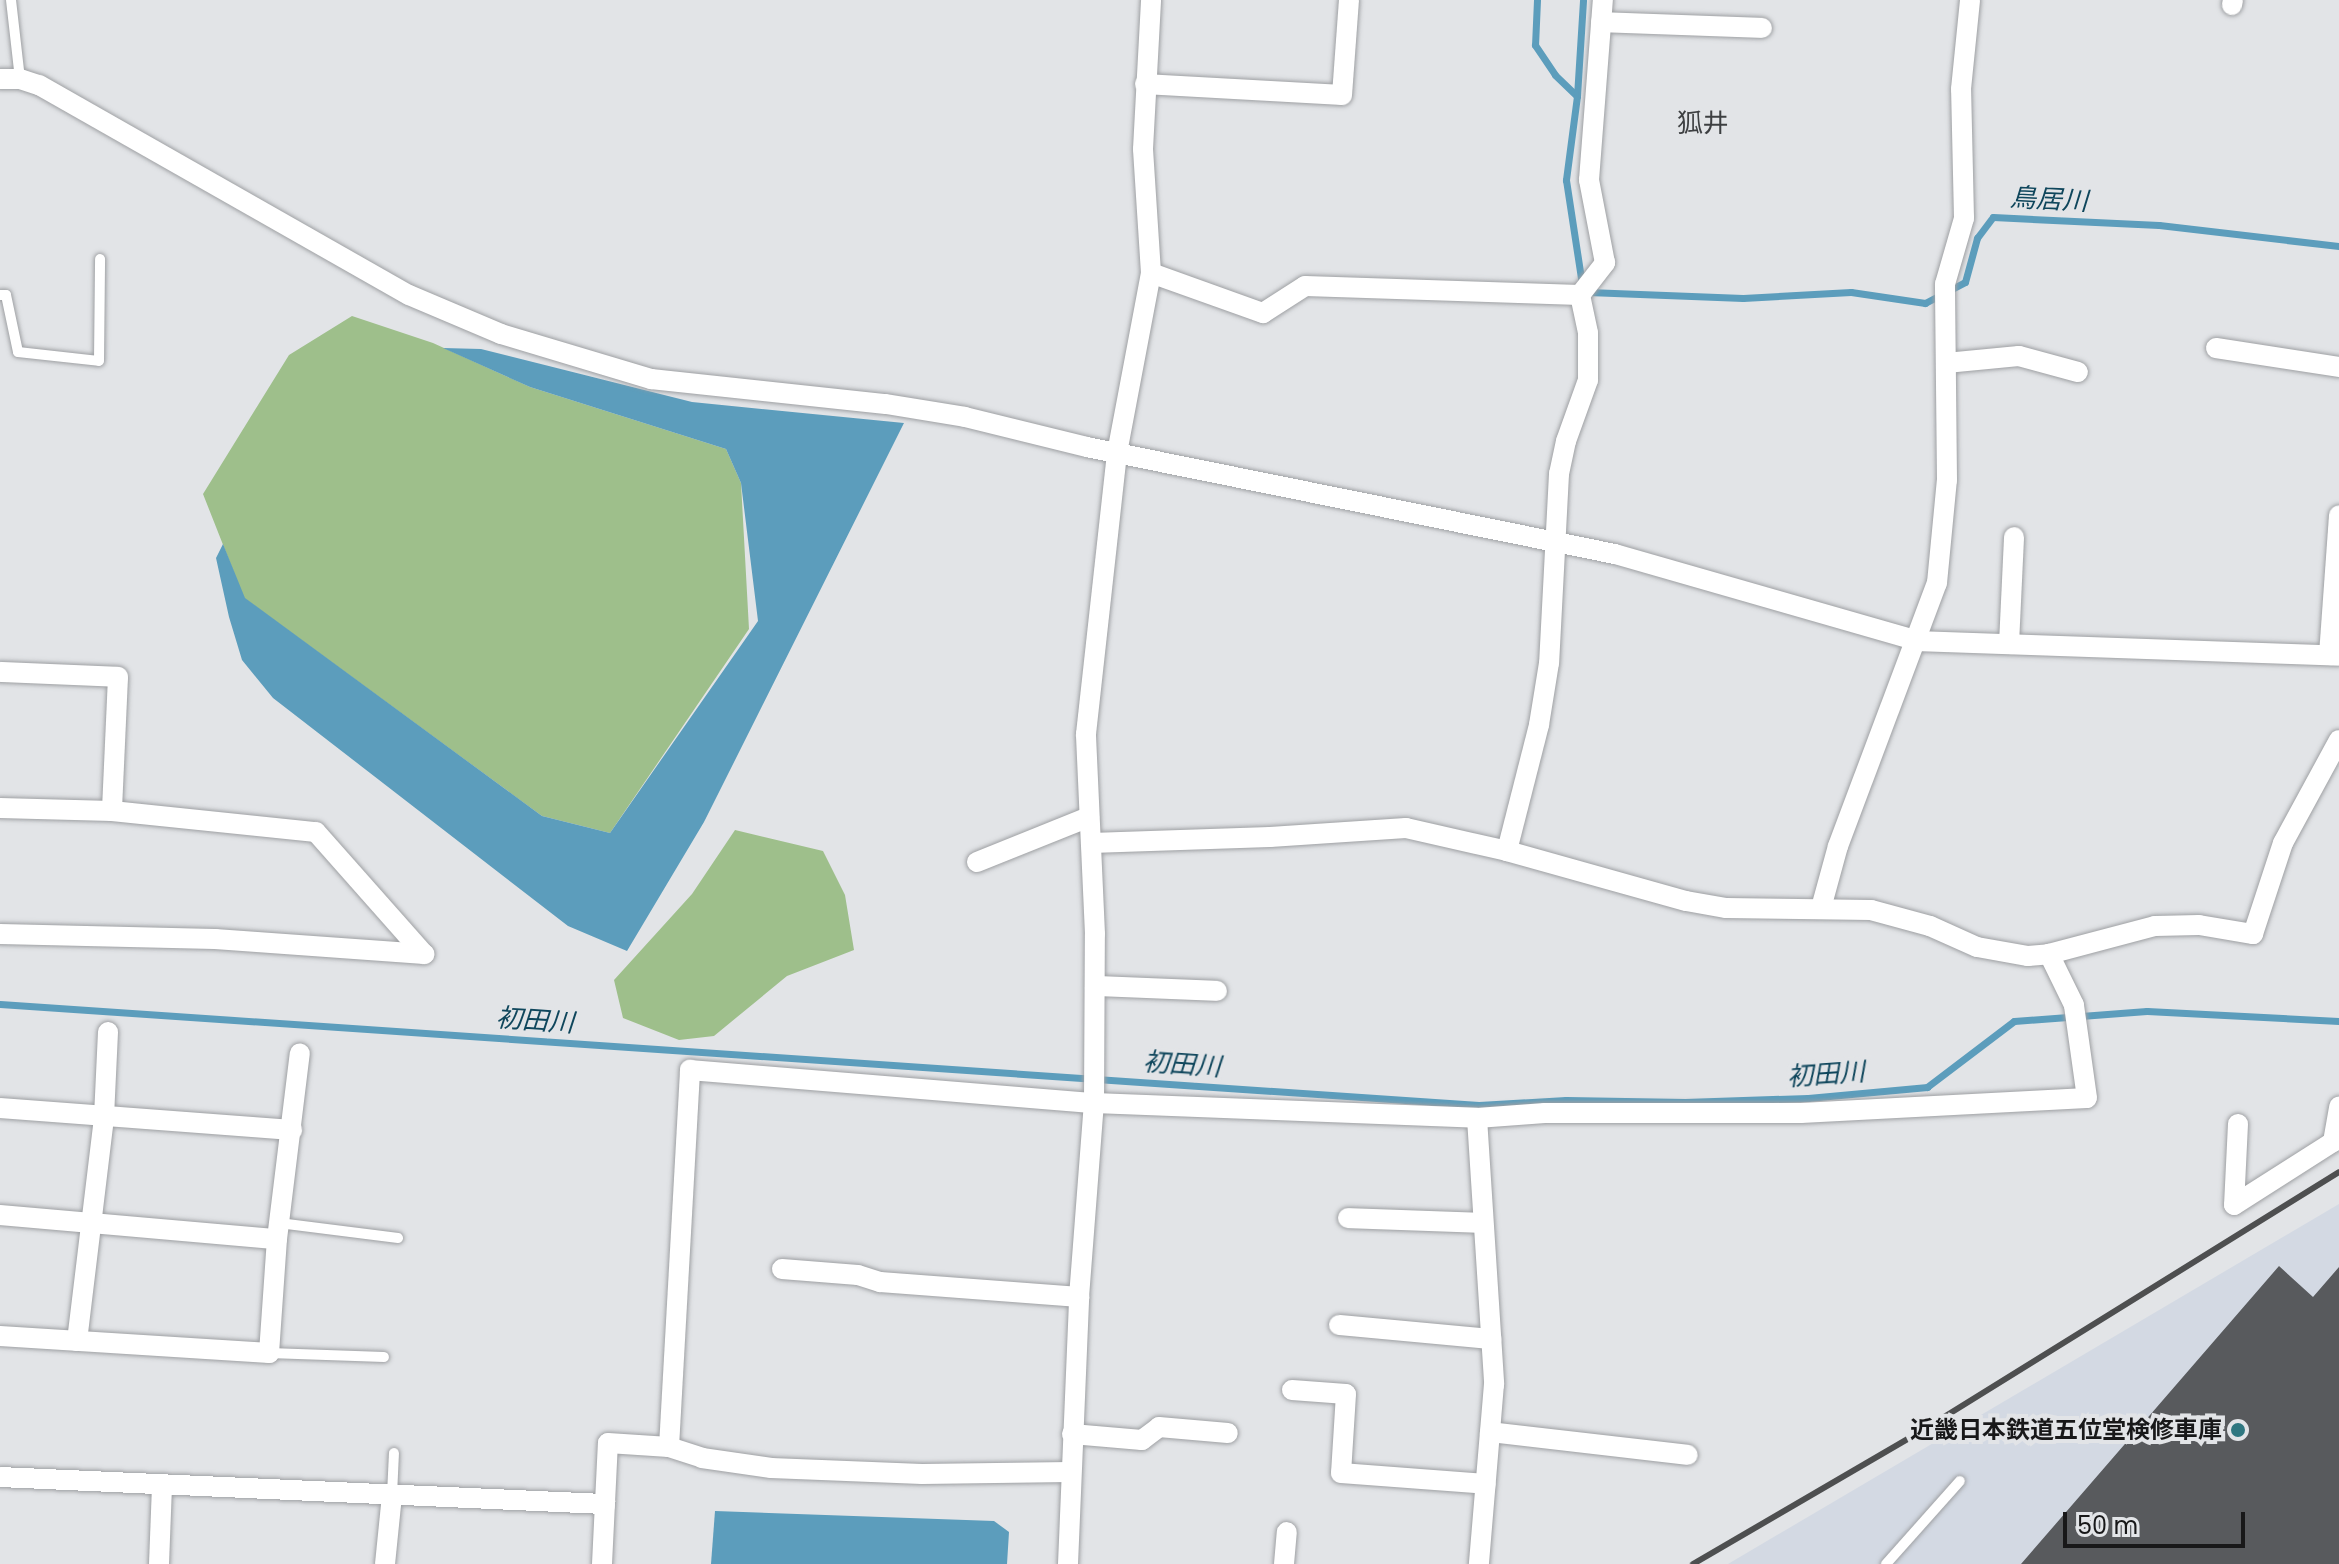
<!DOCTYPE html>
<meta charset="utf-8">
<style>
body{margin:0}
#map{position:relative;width:2339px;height:1564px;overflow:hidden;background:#e2e4e7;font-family:Poppins,"Noto Sans JP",sans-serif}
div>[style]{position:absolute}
.built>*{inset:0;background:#d3d9e3}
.forest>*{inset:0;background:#9ebf8b}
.water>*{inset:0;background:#5c9dbc}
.stream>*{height:7px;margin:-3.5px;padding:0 3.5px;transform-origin:3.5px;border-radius:3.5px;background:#5c9dbc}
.building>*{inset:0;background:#585a5d}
.roads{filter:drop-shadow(0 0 2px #9ea0a3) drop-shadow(0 0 2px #9ea0a3)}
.service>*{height:10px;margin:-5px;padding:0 5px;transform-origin:5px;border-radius:5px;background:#fff}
.minor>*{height:20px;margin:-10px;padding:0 10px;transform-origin:10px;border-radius:10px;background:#fff}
.rail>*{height:6px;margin:-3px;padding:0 3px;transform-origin:3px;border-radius:3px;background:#4e4f50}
.dots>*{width:22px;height:22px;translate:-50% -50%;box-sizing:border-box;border:4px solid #e2e4e7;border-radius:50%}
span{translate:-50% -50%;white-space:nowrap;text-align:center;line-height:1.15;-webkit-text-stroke:8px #e2e4e7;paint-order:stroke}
.poi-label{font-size:24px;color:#181819;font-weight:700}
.right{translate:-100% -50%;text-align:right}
.neighbourhood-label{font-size:26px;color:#3d3f41}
.water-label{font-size:26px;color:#0f465c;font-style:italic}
.scale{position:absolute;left:2063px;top:1512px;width:182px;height:36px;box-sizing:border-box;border:4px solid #181819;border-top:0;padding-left:10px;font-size:24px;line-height:28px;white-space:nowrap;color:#181819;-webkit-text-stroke:6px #e2e4e7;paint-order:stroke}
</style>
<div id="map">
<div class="built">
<i style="clip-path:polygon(2339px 1204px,2339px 1564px,1728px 1564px)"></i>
</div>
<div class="forest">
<i style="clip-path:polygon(352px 316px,433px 343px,530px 387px,726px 449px,741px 483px,749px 629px,610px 833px,542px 816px,244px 598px,203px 494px,289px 355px)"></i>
<i style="clip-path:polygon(735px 830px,823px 851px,845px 895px,854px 950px,787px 976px,714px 1036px,679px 1040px,623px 1018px,614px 980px,692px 894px)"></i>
</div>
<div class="water">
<i style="clip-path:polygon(443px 348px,481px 349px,692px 402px,904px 423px,704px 822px,627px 951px,568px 926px,273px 698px,242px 660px,229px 617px,216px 558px,223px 544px,245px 598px,542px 816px,610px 833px,758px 621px,741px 483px,726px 449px,530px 387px)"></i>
<i style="clip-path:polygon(715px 1511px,994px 1521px,1009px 1532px,1007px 1564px,711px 1564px)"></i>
</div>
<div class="stream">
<i style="left:1537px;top:0;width:45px;rotate:92.5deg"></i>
<i style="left:1535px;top:45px;width:36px;rotate:56deg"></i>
<i style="left:1555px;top:75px;width:30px;rotate:44deg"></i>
<i style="left:1577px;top:96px;width:85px;rotate:97.5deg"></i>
<i style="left:1566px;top:180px;width:106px;rotate:81.3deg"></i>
<i style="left:1577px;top:96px;width:96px;rotate:-86.4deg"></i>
<i style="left:1588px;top:292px;width:155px;rotate:2.2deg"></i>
<i style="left:1743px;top:298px;width:108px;rotate:-3.2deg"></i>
<i style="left:1851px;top:292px;width:75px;rotate:8.5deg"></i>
<i style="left:1925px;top:303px;width:45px;rotate:-27.7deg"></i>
<i style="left:1965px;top:282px;width:46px;rotate:-74.7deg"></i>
<i style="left:1977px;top:238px;width:26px;rotate:-53deg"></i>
<i style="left:1993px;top:217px;width:166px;rotate:2.8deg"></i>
<i style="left:2159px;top:225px;width:181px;rotate:6.7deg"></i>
<i style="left:0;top:1004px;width:1482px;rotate:3.91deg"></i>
<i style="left:1479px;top:1105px;width:87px;rotate:-3.3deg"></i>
<i style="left:1566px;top:1100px;width:119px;rotate:1deg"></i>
<i style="left:1685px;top:1102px;width:123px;rotate:-1.9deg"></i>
<i style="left:1808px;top:1098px;width:120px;rotate:-5.3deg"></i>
<i style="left:1927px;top:1087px;width:109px;rotate:-37.2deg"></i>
<i style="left:2014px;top:1021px;width:133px;rotate:-4.3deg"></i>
<i style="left:2147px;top:1011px;width:192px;rotate:3deg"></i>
</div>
<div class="building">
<i style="clip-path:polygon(2279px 1266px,2313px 1297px,2339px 1267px,2339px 1564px,2021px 1564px)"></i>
</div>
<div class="roads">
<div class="service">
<i style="left:11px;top:0;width:80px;rotate:83.5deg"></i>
<i style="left:0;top:295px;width:6px"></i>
<i style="left:6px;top:295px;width:58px;rotate:78.1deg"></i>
<i style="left:18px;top:352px;width:81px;rotate:6.3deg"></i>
<i style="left:99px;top:361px;width:102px;rotate:-89.4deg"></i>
<i style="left:279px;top:1223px;width:120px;rotate:7.2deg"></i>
<i style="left:269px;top:1353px;width:115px;rotate:2deg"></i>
<i style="left:392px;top:1495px;width:42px;rotate:-87.3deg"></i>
<i style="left:1886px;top:1564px;width:111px;rotate:-48.3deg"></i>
</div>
<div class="minor">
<i style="left:2232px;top:5px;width:5px;rotate:-79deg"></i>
<i style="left:1601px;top:22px;width:161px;rotate:2.1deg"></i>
<i style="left:0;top:79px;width:20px"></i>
<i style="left:20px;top:79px;width:20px;rotate:18deg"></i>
<i style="left:39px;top:85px;width:425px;rotate:29.6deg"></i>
<i style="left:409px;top:295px;width:100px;rotate:23deg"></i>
<i style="left:501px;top:334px;width:157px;rotate:16.7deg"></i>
<i style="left:651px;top:379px;width:236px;rotate:6.1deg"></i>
<i style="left:886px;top:404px;width:80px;rotate:9.3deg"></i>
<i style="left:965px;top:417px;width:126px;rotate:13.8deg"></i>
<i style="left:1087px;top:447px;width:539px;rotate:11.46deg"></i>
<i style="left:1615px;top:554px;width:315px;rotate:16deg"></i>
<i style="left:1918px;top:641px;width:421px;rotate:2deg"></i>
<i style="left:1145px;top:84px;width:197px;rotate:3.2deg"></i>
<i style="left:1342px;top:95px;width:95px;rotate:-85.8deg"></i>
<i style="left:1151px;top:273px;width:119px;rotate:19.7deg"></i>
<i style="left:1263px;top:313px;width:50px;rotate:-32.7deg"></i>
<i style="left:1305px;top:286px;width:275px;rotate:1.9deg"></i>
<i style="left:1580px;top:295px;width:39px;rotate:78deg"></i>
<i style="left:1588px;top:333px;width:47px;rotate:90deg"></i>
<i style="left:1588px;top:380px;width:65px;rotate:109.8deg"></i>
<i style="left:1566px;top:441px;width:34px;rotate:102deg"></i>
<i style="left:1559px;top:474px;width:189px;rotate:93deg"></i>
<i style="left:1549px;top:663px;width:63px;rotate:99.2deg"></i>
<i style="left:1539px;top:725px;width:130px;rotate:104.3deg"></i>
<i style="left:1580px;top:295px;width:41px;rotate:-52deg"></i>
<i style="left:1605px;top:263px;width:85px;rotate:-100.9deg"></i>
<i style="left:1589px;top:180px;width:181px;rotate:-85.6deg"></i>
<i style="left:2216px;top:348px;width:124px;rotate:8.8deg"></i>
<i style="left:1946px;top:363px;width:73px;rotate:-5.5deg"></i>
<i style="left:2019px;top:356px;width:61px;rotate:15.2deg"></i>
<i style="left:2009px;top:644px;width:107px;rotate:-87.3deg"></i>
<i style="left:2329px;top:655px;width:140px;rotate:-85.9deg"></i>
<i style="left:0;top:672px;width:118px;rotate:2.4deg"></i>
<i style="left:118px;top:677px;width:134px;rotate:92.6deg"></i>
<i style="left:112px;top:811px;width:205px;rotate:5.9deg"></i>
<i style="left:316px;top:832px;width:163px;rotate:48.5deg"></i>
<i style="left:0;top:808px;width:112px;rotate:1.5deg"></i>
<i style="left:1091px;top:843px;width:179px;rotate:-1.9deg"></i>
<i style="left:1270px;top:837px;width:136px;rotate:-3.8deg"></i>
<i style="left:1406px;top:828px;width:104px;rotate:12.8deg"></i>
<i style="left:1507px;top:851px;width:186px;rotate:15.6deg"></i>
<i style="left:1686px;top:901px;width:41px;rotate:9.9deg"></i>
<i style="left:1726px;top:908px;width:145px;rotate:0.8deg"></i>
<i style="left:1871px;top:910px;width:61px;rotate:15.2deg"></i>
<i style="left:1930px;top:926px;width:51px;rotate:24.1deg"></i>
<i style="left:1977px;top:947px;width:52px;rotate:10deg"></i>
<i style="left:2028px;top:956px;width:21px;rotate:-5deg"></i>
<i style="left:2049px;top:954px;width:110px;rotate:-14.8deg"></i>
<i style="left:2155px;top:926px;width:44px;rotate:-1.3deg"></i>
<i style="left:2199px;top:925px;width:55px;rotate:9.5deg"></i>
<i style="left:2253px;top:934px;width:96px;rotate:-71.8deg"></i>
<i style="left:2283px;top:843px;width:117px;rotate:-61.5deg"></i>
<i style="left:977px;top:862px;width:121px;rotate:-21.9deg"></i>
<i style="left:1821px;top:908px;width:64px;rotate:-74.7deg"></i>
<i style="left:1838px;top:846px;width:281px;rotate:-69.4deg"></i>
<i style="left:1937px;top:583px;width:103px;rotate:-84.5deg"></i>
<i style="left:1947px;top:480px;width:196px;rotate:-90.6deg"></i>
<i style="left:1945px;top:284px;width:69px;rotate:-73.9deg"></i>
<i style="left:1964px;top:218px;width:129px;rotate:-91.3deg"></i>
<i style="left:1961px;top:89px;width:89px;rotate:-84.2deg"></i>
<i style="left:0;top:934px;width:215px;rotate:1.3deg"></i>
<i style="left:215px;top:939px;width:210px;rotate:4.1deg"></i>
<i style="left:1095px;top:986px;width:122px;rotate:2.3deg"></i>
<i style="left:0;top:1108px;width:293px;rotate:4.3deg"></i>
<i style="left:1477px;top:1118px;width:267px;rotate:86.3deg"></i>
<i style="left:1494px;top:1384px;width:181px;rotate:94.8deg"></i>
<i style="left:2238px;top:1124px;width:81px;rotate:92.8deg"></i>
<i style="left:2234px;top:1205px;width:117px;rotate:-32.5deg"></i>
<i style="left:2333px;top:1142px;width:36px;rotate:-80deg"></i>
<i style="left:0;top:1215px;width:278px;rotate:5deg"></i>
<i style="left:277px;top:1239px;width:187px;rotate:-83deg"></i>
<i style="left:1348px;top:1218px;width:134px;rotate:2.1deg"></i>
<i style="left:782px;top:1269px;width:76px;rotate:4.5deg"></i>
<i style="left:858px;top:1275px;width:23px;rotate:18deg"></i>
<i style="left:880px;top:1282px;width:200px;rotate:4.3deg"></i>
<i style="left:1339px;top:1325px;width:153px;rotate:5.3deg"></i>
<i style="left:0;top:1336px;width:270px;rotate:3.6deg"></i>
<i style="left:269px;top:1353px;width:114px;rotate:-86deg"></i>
<i style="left:77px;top:1341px;width:226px;rotate:-83.1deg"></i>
<i style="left:104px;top:1117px;width:85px;rotate:-87.3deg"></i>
<i style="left:1292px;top:1390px;width:54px;rotate:4.2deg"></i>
<i style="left:1346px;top:1394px;width:79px;rotate:93.6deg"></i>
<i style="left:1341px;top:1473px;width:145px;rotate:4.3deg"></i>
<i style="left:1490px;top:1432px;width:199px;rotate:6.6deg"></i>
<i style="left:1072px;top:1434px;width:70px;rotate:4.9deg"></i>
<i style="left:1142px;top:1440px;width:21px;rotate:-37deg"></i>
<i style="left:1159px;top:1427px;width:69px;rotate:5deg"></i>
<i style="left:669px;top:1447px;width:378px;rotate:-86.8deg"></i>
<i style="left:690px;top:1070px;width:405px;rotate:4.7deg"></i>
<i style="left:1094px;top:1103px;width:383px;rotate:2.2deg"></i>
<i style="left:1477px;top:1118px;width:68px;rotate:-4.2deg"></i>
<i style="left:1545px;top:1113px;width:256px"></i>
<i style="left:1801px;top:1113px;width:286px;rotate:-3deg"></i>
<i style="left:2087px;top:1098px;width:94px;rotate:-98deg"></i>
<i style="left:2074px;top:1005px;width:57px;rotate:-116.1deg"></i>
<i style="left:0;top:1477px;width:606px;rotate:2.56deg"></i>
<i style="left:159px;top:1564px;width:78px;rotate:-87.8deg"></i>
<i style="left:385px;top:1564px;width:69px;rotate:-84.2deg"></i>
<i style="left:602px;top:1564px;width:121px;rotate:-87.2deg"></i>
<i style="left:608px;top:1443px;width:61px;rotate:3.8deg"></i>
<i style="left:669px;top:1447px;width:35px;rotate:18deg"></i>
<i style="left:702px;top:1458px;width:70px;rotate:8.2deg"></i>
<i style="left:771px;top:1468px;width:151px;rotate:2.3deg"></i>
<i style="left:922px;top:1474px;width:148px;rotate:-0.8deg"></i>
<i style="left:1068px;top:1564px;width:267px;rotate:-87.6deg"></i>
<i style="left:1079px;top:1297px;width:195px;rotate:-85.6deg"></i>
<i style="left:1094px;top:1103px;width:169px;rotate:-89.7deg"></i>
<i style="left:1095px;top:934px;width:200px;rotate:-92.6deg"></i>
<i style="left:1086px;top:734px;width:283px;rotate:-83.7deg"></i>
<i style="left:1117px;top:453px;width:183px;rotate:-79.3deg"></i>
<i style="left:1151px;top:273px;width:124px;rotate:-93.7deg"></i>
<i style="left:1143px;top:149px;width:149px;rotate:-86.9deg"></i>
<i style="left:1284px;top:1564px;width:32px;rotate:-85deg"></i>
</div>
</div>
<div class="rail">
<i style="left:1693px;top:1564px;width:257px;rotate:-30.2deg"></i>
<i style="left:1915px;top:1435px;width:499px;rotate:-31.8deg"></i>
</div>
<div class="dots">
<i style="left:2238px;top:1430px;background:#2f7780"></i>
</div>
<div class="poi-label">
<span class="right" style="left:2222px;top:1430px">近畿日本鉄道五位堂検修車庫</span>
</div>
<div class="neighbourhood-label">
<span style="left:1703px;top:124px">狐井</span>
</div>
<div class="water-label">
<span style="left:2049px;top:200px;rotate:3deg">鳥居川</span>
<span style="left:535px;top:1021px;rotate:4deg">初田川</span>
<span style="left:1182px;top:1065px;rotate:4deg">初田川</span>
<span style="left:1826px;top:1075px;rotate:-4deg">初田川</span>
</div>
<div class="scale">50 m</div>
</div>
